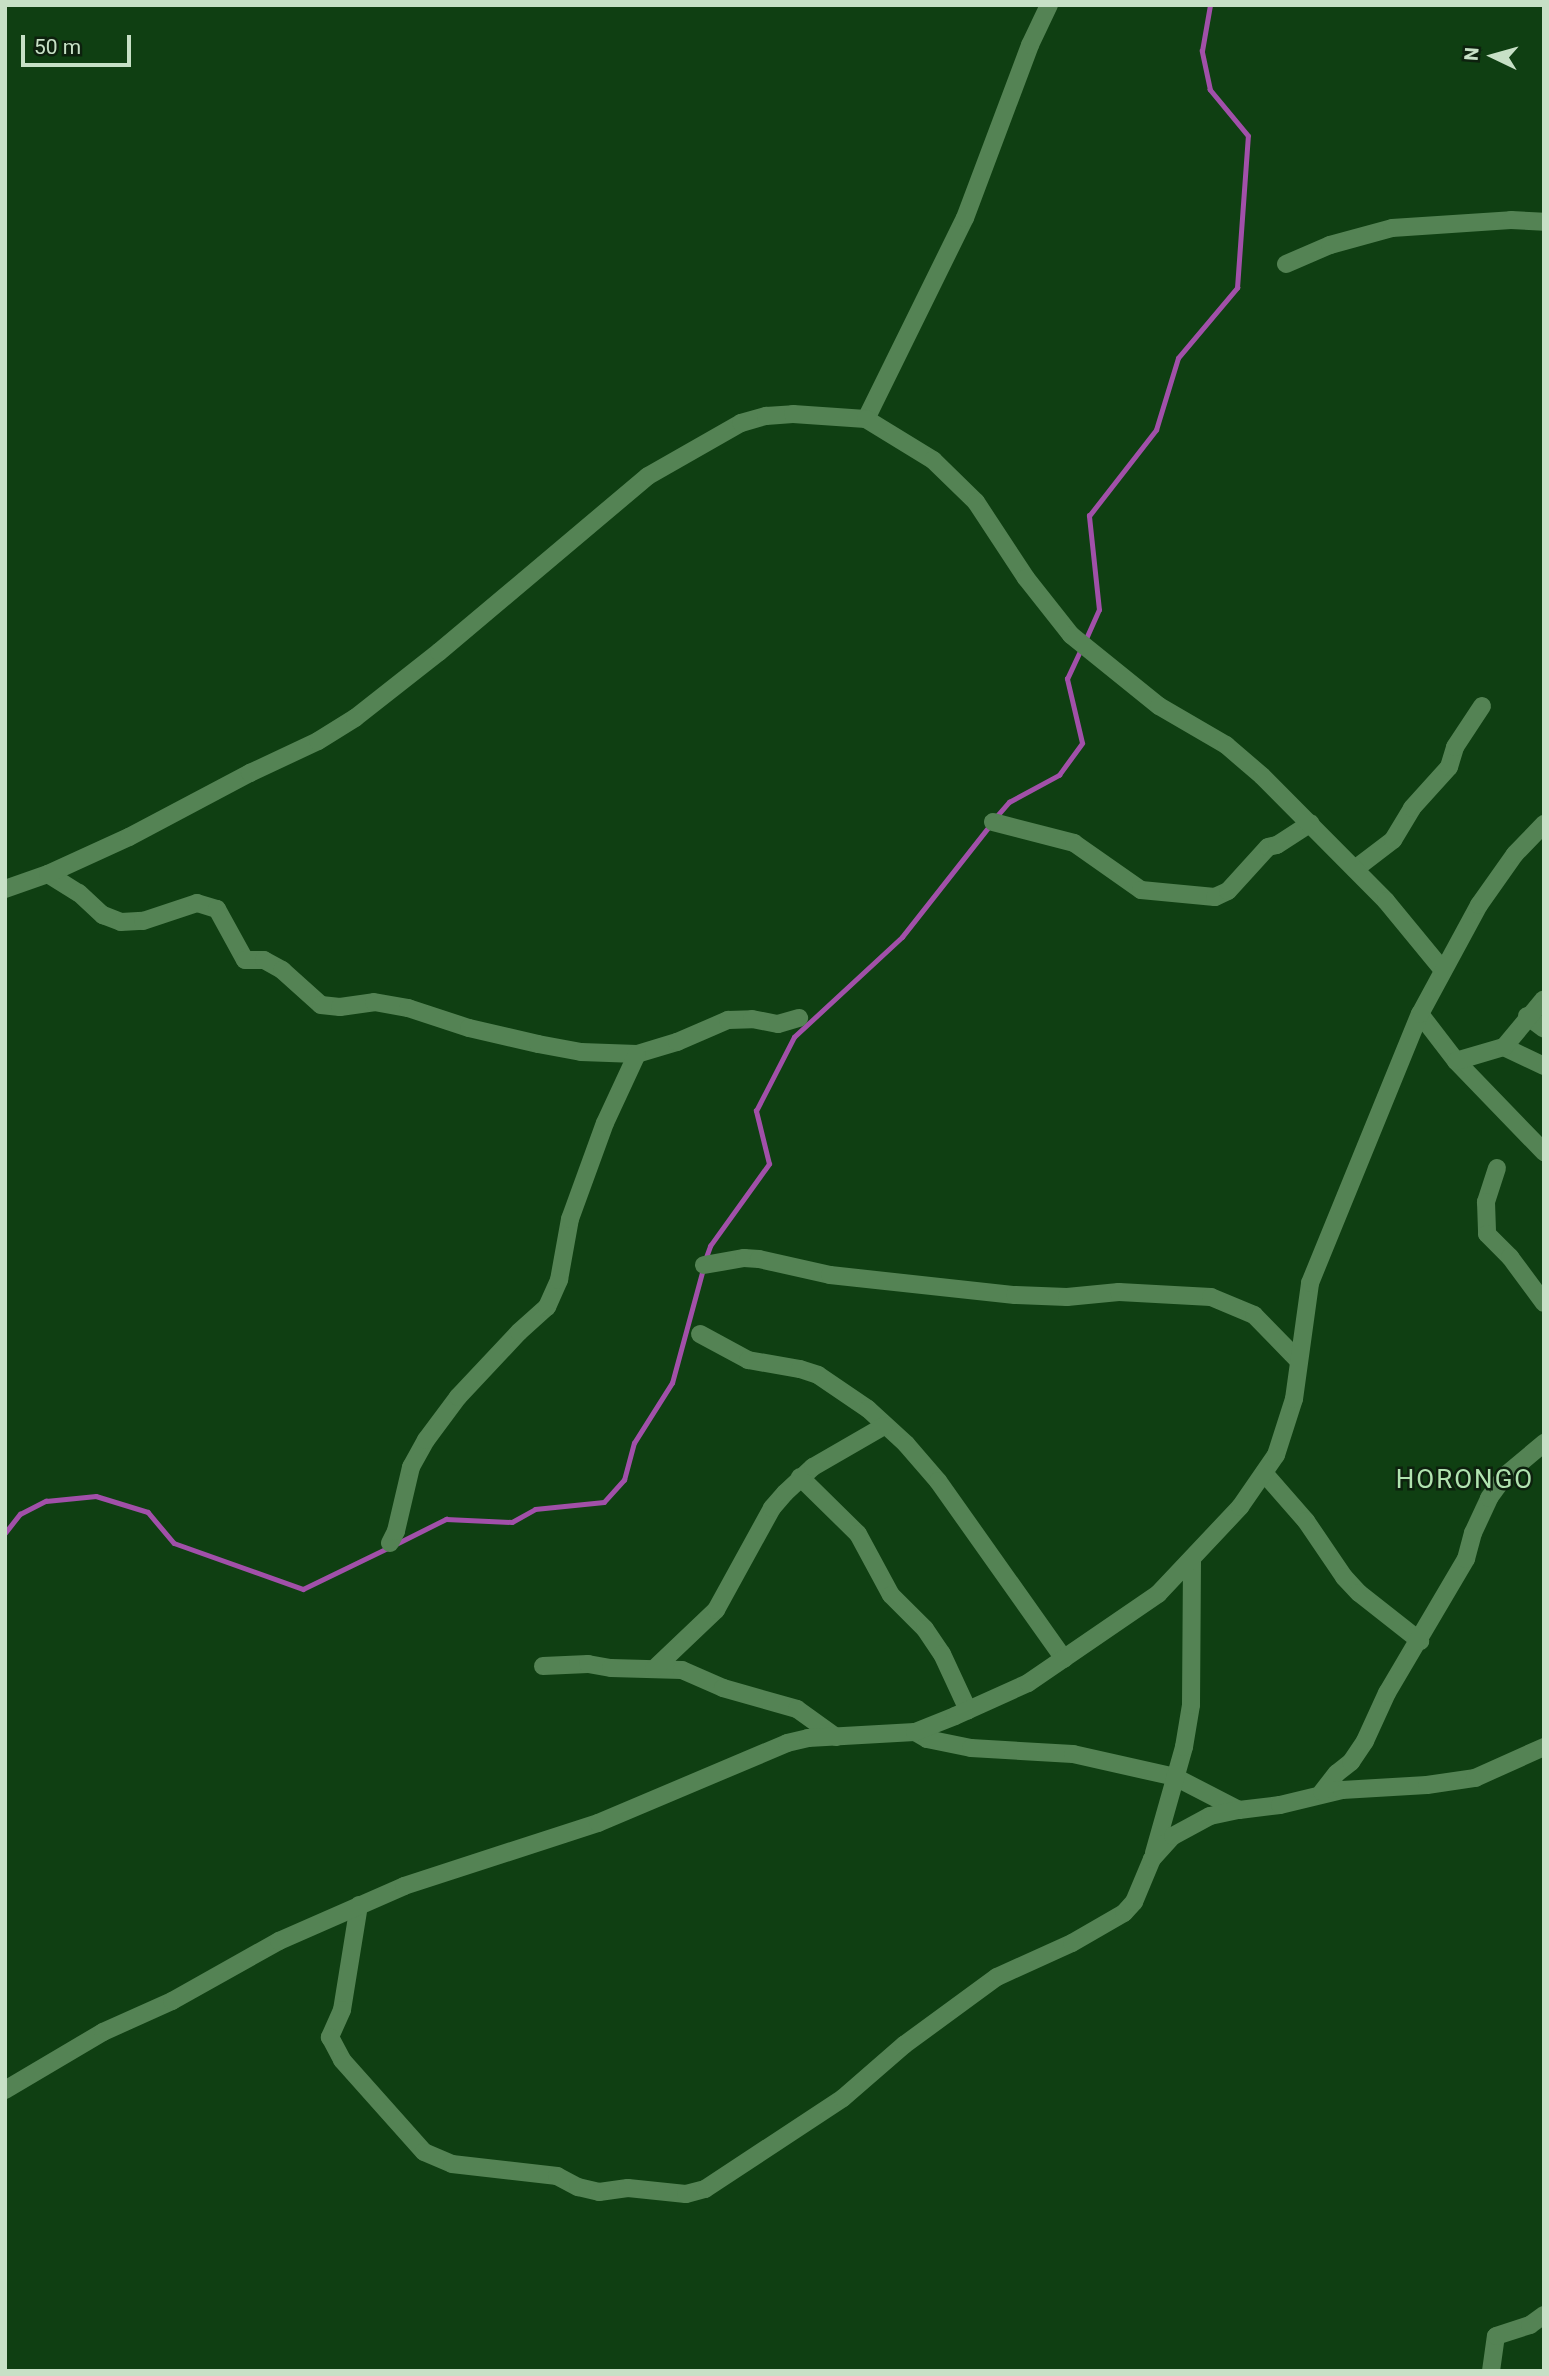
<!DOCTYPE html>
<style>
body{margin:0}
#map{position:relative;width:1549px;height:2376px;overflow:hidden;background:#0f3f12;font-family:Roboto,sans-serif}
div>[style]{position:absolute}
.stream>*{height:4.5px;margin:-2.25px;padding:0 2.25px;transform-origin:2.25px;border-radius:2.25px;background:#a150a9}
.minor>*{height:18px;margin:-9px;padding:0 9px;transform-origin:9px;border-radius:9px;background:#548354}
span{translate:-50% -50%;white-space:nowrap;text-align:center;line-height:1.15;-webkit-text-stroke:5px #0d210e;paint-order:stroke}
.quarter-label{font-size:26px;color:#b1e4b0;letter-spacing:2px}
.frame{position:absolute;inset:0;border:7px solid #c7e0c6;pointer-events:none}
.north{position:absolute;left:1458px;top:21px;width:70px;height:70px;-webkit-text-stroke:5px #0d210e;paint-order:stroke;rotate:275deg;font-size:19px;font-weight:700;line-height:28px;text-align:center;color:#c7e0c6}
.north::after{content:'';display:block;margin:auto;width:24px;height:32px;background:#c7e0c6;clip-path:polygon(50% 0,100% 100%,50% 72%,0 100%)}
.scale{position:absolute;left:21px;top:35px;width:110px;height:32px;box-sizing:border-box;border:4px solid #c7e0c6;border-top:0;padding-left:9px;font-size:21px;line-height:24px;white-space:nowrap;color:#c7e0c6;-webkit-text-stroke:5px #0d210e;paint-order:stroke}
</style>
<div id="map">
<div class="stream">
<i style="left:1085px;top:641px;width:34px;rotate:-66deg"></i>
<i style="left:1099px;top:610px;width:95px;rotate:-96.1deg"></i>
<i style="left:1089px;top:516px;width:109px;rotate:-52.1deg"></i>
<i style="left:1156px;top:430px;width:75px;rotate:-73deg"></i>
<i style="left:1178px;top:358px;width:92px;rotate:-49.9deg"></i>
<i style="left:1237px;top:288px;width:152px;rotate:-85.9deg"></i>
<i style="left:1248px;top:136px;width:60px;rotate:-129.6deg"></i>
<i style="left:1210px;top:90px;width:40px;rotate:-102deg"></i>
<i style="left:1202px;top:51px;width:47px;rotate:-80.1deg"></i>
<i style="left:996px;top:817px;width:20px;rotate:-49deg"></i>
<i style="left:1009px;top:802px;width:57px;rotate:-28.4deg"></i>
<i style="left:1059px;top:775px;width:39px;rotate:-54deg"></i>
<i style="left:1082px;top:743px;width:66px;rotate:-103.2deg"></i>
<i style="left:1067px;top:679px;width:33px;rotate:-65deg"></i>
<i style="left:705px;top:1260px;width:15px;rotate:-70deg"></i>
<i style="left:710px;top:1246px;width:101px;rotate:-54.3deg"></i>
<i style="left:769px;top:1164px;width:55px;rotate:-103.8deg"></i>
<i style="left:756px;top:1111px;width:83px;rotate:-62.8deg"></i>
<i style="left:794px;top:1037px;width:147px;rotate:-42.8deg"></i>
<i style="left:902px;top:937px;width:144px;rotate:-51.8deg"></i>
<i style="left:5px;top:1533px;width:24px;rotate:-52deg"></i>
<i style="left:20px;top:1514px;width:29px;rotate:-27deg"></i>
<i style="left:46px;top:1501px;width:50px;rotate:-5.7deg"></i>
<i style="left:96px;top:1496px;width:54px;rotate:17.1deg"></i>
<i style="left:148px;top:1512px;width:40px;rotate:50deg"></i>
<i style="left:174px;top:1543px;width:137px;rotate:19.6deg"></i>
<i style="left:303px;top:1589px;width:94px;rotate:-25.8deg"></i>
<i style="left:396px;top:1544px;width:56px;rotate:-26.6deg"></i>
<i style="left:446px;top:1519px;width:66px;rotate:2.6deg"></i>
<i style="left:512px;top:1522px;width:26px;rotate:-29deg"></i>
<i style="left:535px;top:1509px;width:69px;rotate:-5.8deg"></i>
<i style="left:604px;top:1502px;width:30px;rotate:-48deg"></i>
<i style="left:624px;top:1480px;width:38px;rotate:-75deg"></i>
<i style="left:634px;top:1443px;width:71px;rotate:-57.7deg"></i>
<i style="left:672px;top:1383px;width:118px;rotate:-74.8deg"></i>
</div>
<div class="minor">
<i style="left:1286px;top:264px;width:48px;rotate:-23.4deg"></i>
<i style="left:1330px;top:245px;width:64px;rotate:-15.3deg"></i>
<i style="left:1392px;top:228px;width:119px;rotate:-3.8deg"></i>
<i style="left:1511px;top:220px;width:33px;rotate:3deg"></i>
<i style="left:866px;top:419px;width:224px;rotate:-63.8deg"></i>
<i style="left:965px;top:218px;width:185px;rotate:-69.4deg"></i>
<i style="left:1030px;top:45px;width:44px;rotate:-64.6deg"></i>
<i style="left:993px;top:822px;width:84px;rotate:14.5deg"></i>
<i style="left:1074px;top:843px;width:82px;rotate:35deg"></i>
<i style="left:1141px;top:890px;width:74px;rotate:5.4deg"></i>
<i style="left:1215px;top:897px;width:14px;rotate:-25deg"></i>
<i style="left:1228px;top:891px;width:59px;rotate:-47.7deg"></i>
<i style="left:1268px;top:847px;width:9px;rotate:-13deg"></i>
<i style="left:1277px;top:845px;width:40px;rotate:-32.9deg"></i>
<i style="left:1355px;top:869px;width:48px;rotate:-37.3deg"></i>
<i style="left:1393px;top:840px;width:37px;rotate:-59deg"></i>
<i style="left:1412px;top:808px;width:55px;rotate:-47.9deg"></i>
<i style="left:1449px;top:767px;width:21px;rotate:-73deg"></i>
<i style="left:1455px;top:747px;width:49px;rotate:-56.6deg"></i>
<i style="left:48px;top:874px;width:36px;rotate:32deg"></i>
<i style="left:79px;top:893px;width:33px;rotate:43deg"></i>
<i style="left:103px;top:915px;width:19px;rotate:21deg"></i>
<i style="left:121px;top:922px;width:22px;rotate:-3deg"></i>
<i style="left:143px;top:921px;width:57px;rotate:-18.4deg"></i>
<i style="left:197px;top:903px;width:21px;rotate:17deg"></i>
<i style="left:217px;top:909px;width:58px;rotate:61.2deg"></i>
<i style="left:245px;top:960px;width:19px"></i>
<i style="left:264px;top:960px;width:21px;rotate:29deg"></i>
<i style="left:282px;top:970px;width:52px;rotate:41.9deg"></i>
<i style="left:321px;top:1005px;width:19px;rotate:6deg"></i>
<i style="left:340px;top:1007px;width:34px;rotate:-8deg"></i>
<i style="left:374px;top:1002px;width:35px;rotate:10deg"></i>
<i style="left:408px;top:1008px;width:64px;rotate:18.2deg"></i>
<i style="left:469px;top:1028px;width:71px;rotate:13.1deg"></i>
<i style="left:538px;top:1044px;width:44px;rotate:10.5deg"></i>
<i style="left:581px;top:1052px;width:56px;rotate:2deg"></i>
<i style="left:637px;top:1054px;width:42px;rotate:-16.7deg"></i>
<i style="left:677px;top:1042px;width:56px;rotate:-23.3deg"></i>
<i style="left:728px;top:1020px;width:24px;rotate:-2deg"></i>
<i style="left:752px;top:1019px;width:26px;rotate:11deg"></i>
<i style="left:778px;top:1024px;width:22px;rotate:-16deg"></i>
<i style="left:5px;top:889px;width:46px;rotate:-19.2deg"></i>
<i style="left:48px;top:874px;width:89px;rotate:-24.6deg"></i>
<i style="left:129px;top:837px;width:137px;rotate:-27.9deg"></i>
<i style="left:250px;top:773px;width:75px;rotate:-25.2deg"></i>
<i style="left:318px;top:741px;width:44px;rotate:-31.9deg"></i>
<i style="left:355px;top:718px;width:107px;rotate:-38.2deg"></i>
<i style="left:439px;top:652px;width:273px;rotate:-40.1deg"></i>
<i style="left:648px;top:476px;width:107px;rotate:-29.7deg"></i>
<i style="left:741px;top:423px;width:26px;rotate:-16deg"></i>
<i style="left:766px;top:416px;width:27px;rotate:-4deg"></i>
<i style="left:793px;top:414px;width:73px;rotate:3.9deg"></i>
<i style="left:866px;top:419px;width:79px;rotate:31.5deg"></i>
<i style="left:933px;top:460px;width:60px;rotate:44.3deg"></i>
<i style="left:976px;top:502px;width:91px;rotate:56.7deg"></i>
<i style="left:1026px;top:578px;width:73px;rotate:51.7deg"></i>
<i style="left:1071px;top:635px;width:113px;rotate:38.9deg"></i>
<i style="left:1159px;top:706px;width:78px;rotate:30.2deg"></i>
<i style="left:1226px;top:745px;width:48px;rotate:40.7deg"></i>
<i style="left:1262px;top:776px;width:176px;rotate:45.2deg"></i>
<i style="left:1386px;top:901px;width:88px;rotate:50.5deg"></i>
<i style="left:1420px;top:1014px;width:59px;rotate:52.5deg"></i>
<i style="left:1456px;top:1061px;width:127px;rotate:46deg"></i>
<i style="left:1527px;top:1016px;width:21px;rotate:37deg"></i>
<i style="left:1504px;top:1047px;width:44px;rotate:25.4deg"></i>
<i style="left:1456px;top:1061px;width:50px;rotate:-16.3deg"></i>
<i style="left:1504px;top:1047px;width:62px;rotate:-50.2deg"></i>
<i style="left:1497px;top:1168px;width:36px;rotate:108deg"></i>
<i style="left:1486px;top:1202px;width:32px;rotate:88deg"></i>
<i style="left:1487px;top:1234px;width:33px;rotate:45deg"></i>
<i style="left:1510px;top:1257px;width:57px;rotate:53.5deg"></i>
<i style="left:704px;top:1265px;width:41px;rotate:-9.9deg"></i>
<i style="left:744px;top:1258px;width:15px;rotate:4deg"></i>
<i style="left:759px;top:1259px;width:73px;rotate:12.7deg"></i>
<i style="left:830px;top:1275px;width:186px;rotate:6.2deg"></i>
<i style="left:1015px;top:1295px;width:52px;rotate:2.2deg"></i>
<i style="left:1067px;top:1297px;width:52px;rotate:-5.5deg"></i>
<i style="left:1119px;top:1292px;width:92px;rotate:3.1deg"></i>
<i style="left:1211px;top:1297px;width:47px;rotate:22.7deg"></i>
<i style="left:1254px;top:1315px;width:62px;rotate:45.7deg"></i>
<i style="left:700px;top:1334px;width:55px;rotate:28.4deg"></i>
<i style="left:748px;top:1360px;width:53px;rotate:9.8deg"></i>
<i style="left:800px;top:1369px;width:19px;rotate:18deg"></i>
<i style="left:818px;top:1375px;width:60px;rotate:34.2deg"></i>
<i style="left:868px;top:1409px;width:52px;rotate:42.6deg"></i>
<i style="left:906px;top:1444px;width:49px;rotate:49.1deg"></i>
<i style="left:938px;top:1481px;width:218px;rotate:54.7deg"></i>
<i style="left:1264px;top:1473px;width:64px;rotate:48.8deg"></i>
<i style="left:1306px;top:1521px;width:68px;rotate:55.8deg"></i>
<i style="left:1344px;top:1577px;width:22px;rotate:47deg"></i>
<i style="left:1359px;top:1593px;width:78px;rotate:38.2deg"></i>
<i style="left:800px;top:1477px;width:81px;rotate:44.5deg"></i>
<i style="left:858px;top:1534px;width:69px;rotate:61.6deg"></i>
<i style="left:891px;top:1595px;width:48px;rotate:45deg"></i>
<i style="left:925px;top:1629px;width:30px;rotate:56deg"></i>
<i style="left:942px;top:1654px;width:62px;rotate:65.1deg"></i>
<i style="left:390px;top:1543px;width:13px;rotate:-63deg"></i>
<i style="left:396px;top:1531px;width:66px;rotate:-76.8deg"></i>
<i style="left:411px;top:1467px;width:31px;rotate:-61deg"></i>
<i style="left:426px;top:1440px;width:54px;rotate:-53.3deg"></i>
<i style="left:458px;top:1397px;width:89px;rotate:-46.8deg"></i>
<i style="left:519px;top:1332px;width:38px;rotate:-42deg"></i>
<i style="left:547px;top:1307px;width:30px;rotate:-66deg"></i>
<i style="left:559px;top:1280px;width:62px;rotate:-79.8deg"></i>
<i style="left:570px;top:1219px;width:102px;rotate:-70deg"></i>
<i style="left:605px;top:1123px;width:76px;rotate:-65.1deg"></i>
<i style="left:543px;top:1666px;width:45px;rotate:-2.5deg"></i>
<i style="left:588px;top:1664px;width:23px;rotate:10deg"></i>
<i style="left:611px;top:1668px;width:71px;rotate:1.6deg"></i>
<i style="left:682px;top:1670px;width:45px;rotate:23.7deg"></i>
<i style="left:723px;top:1688px;width:77px;rotate:15.8deg"></i>
<i style="left:797px;top:1709px;width:48px;rotate:35.7deg"></i>
<i style="left:654px;top:1669px;width:86px;rotate:-43.6deg"></i>
<i style="left:716px;top:1610px;width:116px;rotate:-61.2deg"></i>
<i style="left:772px;top:1508px;width:20px;rotate:-49deg"></i>
<i style="left:785px;top:1493px;width:38px;rotate:-43deg"></i>
<i style="left:813px;top:1467px;width:82px;rotate:-30deg"></i>
<i style="left:915px;top:1732px;width:14px;rotate:30deg"></i>
<i style="left:927px;top:1739px;width:45px;rotate:11.6deg"></i>
<i style="left:971px;top:1748px;width:102px;rotate:3.4deg"></i>
<i style="left:1073px;top:1754px;width:105px;rotate:12.7deg"></i>
<i style="left:1175px;top:1777px;width:72px;rotate:27.3deg"></i>
<i style="left:1239px;top:1810px;width:41px;rotate:-7deg"></i>
<i style="left:1280px;top:1805px;width:64px;rotate:-13.6deg"></i>
<i style="left:1342px;top:1790px;width:85px;rotate:-3.4deg"></i>
<i style="left:1427px;top:1785px;width:49px;rotate:-8.3deg"></i>
<i style="left:1475px;top:1778px;width:76px;rotate:-24.2deg"></i>
<i style="left:1322px;top:1792px;width:24px;rotate:-52deg"></i>
<i style="left:1337px;top:1773px;width:18px;rotate:-38deg"></i>
<i style="left:1351px;top:1762px;width:25px;rotate:-56deg"></i>
<i style="left:1365px;top:1741px;width:53px;rotate:-65.4deg"></i>
<i style="left:1387px;top:1693px;width:156px;rotate:-59.5deg"></i>
<i style="left:1466px;top:1559px;width:27px;rotate:-75deg"></i>
<i style="left:1473px;top:1533px;width:38px;rotate:-65deg"></i>
<i style="left:1489px;top:1498px;width:29px;rotate:-54deg"></i>
<i style="left:1506px;top:1475px;width:50px;rotate:-40.1deg"></i>
<i style="left:1154px;top:1853px;width:110px;rotate:-74.2deg"></i>
<i style="left:1184px;top:1747px;width:43px;rotate:-80.5deg"></i>
<i style="left:1191px;top:1705px;width:144px;rotate:-89.6deg"></i>
<i style="left:359px;top:1905px;width:106px;rotate:99.2deg"></i>
<i style="left:342px;top:2010px;width:30px;rotate:114deg"></i>
<i style="left:330px;top:2037px;width:26px;rotate:62deg"></i>
<i style="left:342px;top:2060px;width:123px;rotate:48.3deg"></i>
<i style="left:424px;top:2152px;width:30px;rotate:23deg"></i>
<i style="left:452px;top:2164px;width:106px;rotate:6.5deg"></i>
<i style="left:557px;top:2176px;width:24px;rotate:28deg"></i>
<i style="left:578px;top:2187px;width:22px;rotate:13deg"></i>
<i style="left:599px;top:2192px;width:29px;rotate:-8deg"></i>
<i style="left:628px;top:2188px;width:58px;rotate:5.9deg"></i>
<i style="left:686px;top:2194px;width:20px;rotate:-15deg"></i>
<i style="left:705px;top:2189px;width:165px;rotate:-33.4deg"></i>
<i style="left:843px;top:2098px;width:81px;rotate:-41deg"></i>
<i style="left:904px;top:2045px;width:115px;rotate:-36.2deg"></i>
<i style="left:997px;top:1977px;width:82px;rotate:-24.4deg"></i>
<i style="left:1072px;top:1943px;width:60px;rotate:-30deg"></i>
<i style="left:1124px;top:1913px;width:15px;rotate:-48deg"></i>
<i style="left:1134px;top:1902px;width:47px;rotate:-67.3deg"></i>
<i style="left:1152px;top:1859px;width:31px;rotate:-48deg"></i>
<i style="left:1173px;top:1836px;width:42px;rotate:-28.4deg"></i>
<i style="left:1210px;top:1816px;width:30px;rotate:-12deg"></i>
<i style="left:5px;top:2090px;width:114px;rotate:-30.6deg"></i>
<i style="left:103px;top:2032px;width:76px;rotate:-24.2deg"></i>
<i style="left:172px;top:2001px;width:123px;rotate:-29.3deg"></i>
<i style="left:279px;top:1941px;width:137px;rotate:-23.7deg"></i>
<i style="left:404px;top:1886px;width:204px;rotate:-18deg"></i>
<i style="left:598px;top:1823px;width:205px;rotate:-22.9deg"></i>
<i style="left:787px;top:1743px;width:22px;rotate:-13deg"></i>
<i style="left:808px;top:1738px;width:107px;rotate:-3.2deg"></i>
<i style="left:915px;top:1732px;width:43px;rotate:-21.8deg"></i>
<i style="left:955px;top:1716px;width:80px;rotate:-24.3deg"></i>
<i style="left:1028px;top:1683px;width:158px;rotate:-34.4deg"></i>
<i style="left:1158px;top:1594px;width:120px;rotate:-46.7deg"></i>
<i style="left:1240px;top:1507px;width:63px;rotate:-55.3deg"></i>
<i style="left:1276px;top:1455px;width:59px;rotate:-72.2deg"></i>
<i style="left:1294px;top:1399px;width:117px;rotate:-82.1deg"></i>
<i style="left:1310px;top:1283px;width:291px;rotate:-67.8deg"></i>
<i style="left:1420px;top:1014px;width:124px;rotate:-61.6deg"></i>
<i style="left:1479px;top:905px;width:62px;rotate:-54.8deg"></i>
<i style="left:1515px;top:854px;width:42px;rotate:-46deg"></i>
<i style="left:1491px;top:2371px;width:35px;rotate:-82deg"></i>
<i style="left:1496px;top:2336px;width:36px;rotate:-18deg"></i>
<i style="left:1530px;top:2325px;width:17px;rotate:-36deg"></i>
</div>
<div class="quarter-label">
<span style="left:1465px;top:1480px">HORONGO</span>
</div>
<div class="frame"></div>
<div class="north">N</div>
<div class="scale">50 m</div>
</div>
